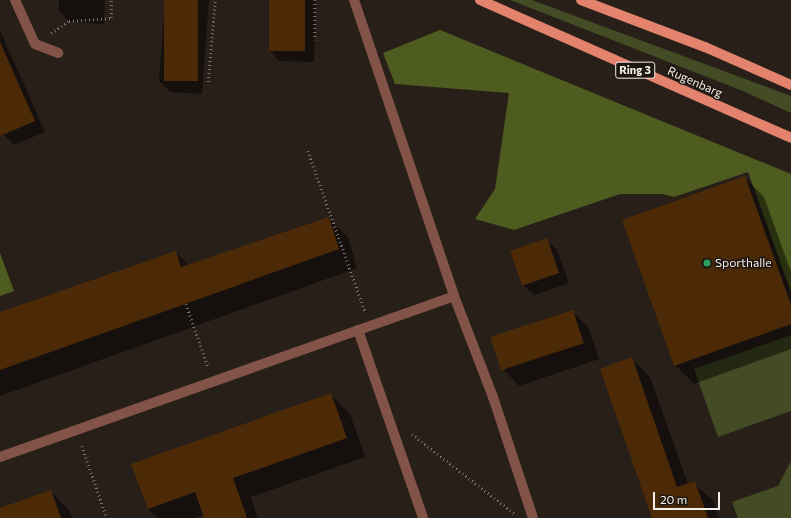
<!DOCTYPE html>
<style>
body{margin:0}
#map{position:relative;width:791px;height:518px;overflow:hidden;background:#281f19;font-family:Commissioner,sans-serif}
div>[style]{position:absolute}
.green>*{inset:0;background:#434c24}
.forest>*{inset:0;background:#4f5c20}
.shadow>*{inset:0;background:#0007}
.building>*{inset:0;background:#4c2a08;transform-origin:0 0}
.path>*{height:2.5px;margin-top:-1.25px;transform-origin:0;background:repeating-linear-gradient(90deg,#79716c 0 1px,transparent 0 4px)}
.service>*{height:10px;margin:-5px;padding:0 5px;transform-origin:5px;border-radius:5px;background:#825448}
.minor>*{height:10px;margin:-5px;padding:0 5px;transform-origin:5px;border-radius:5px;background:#825448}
.primary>*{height:10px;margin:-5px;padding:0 5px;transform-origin:5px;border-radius:5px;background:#e3836d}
.dots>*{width:11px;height:11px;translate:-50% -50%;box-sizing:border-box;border:2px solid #1e1610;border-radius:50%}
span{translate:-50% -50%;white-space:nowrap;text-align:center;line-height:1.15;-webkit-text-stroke:3px #1e1610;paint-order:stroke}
.shield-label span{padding:1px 3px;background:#1e1610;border:1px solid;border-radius:3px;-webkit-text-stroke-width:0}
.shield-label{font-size:11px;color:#f5efea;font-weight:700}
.street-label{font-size:12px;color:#f5efea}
.poi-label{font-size:12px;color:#f5efea}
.left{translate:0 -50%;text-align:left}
.scale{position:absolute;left:653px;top:492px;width:67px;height:18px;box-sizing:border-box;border:2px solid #f5efea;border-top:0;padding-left:5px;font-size:12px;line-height:14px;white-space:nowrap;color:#f5efea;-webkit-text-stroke:3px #1e1610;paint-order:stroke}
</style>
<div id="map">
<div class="green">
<i style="clip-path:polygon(510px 0,532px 0,791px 96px,791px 113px,743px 91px)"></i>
<i style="clip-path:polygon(791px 335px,791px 411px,718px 437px,694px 369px)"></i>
<i style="clip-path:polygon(791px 461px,791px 518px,738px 518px,732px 502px,778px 486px)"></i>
</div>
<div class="forest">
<i style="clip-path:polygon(440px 30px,791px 174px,791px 292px,748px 172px,674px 197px,662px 194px,620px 194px,514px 230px,475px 219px,495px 189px,509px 93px,395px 84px,383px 53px)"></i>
<i style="clip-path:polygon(0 253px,14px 291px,0 296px)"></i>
</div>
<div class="shadow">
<i style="clip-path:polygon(59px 0,105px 0,104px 24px,70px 22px,59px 11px)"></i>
<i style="clip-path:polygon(165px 0,209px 0,202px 94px,170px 92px,159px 81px)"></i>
<i style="clip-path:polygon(270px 0,316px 0,314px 62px,279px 61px,269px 50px)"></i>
<i style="clip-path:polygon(0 30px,45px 132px,14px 145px,3px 134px,0 127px)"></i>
<i style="clip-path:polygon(745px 178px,764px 197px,791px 272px,791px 349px,694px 384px,675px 365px)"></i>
<i style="clip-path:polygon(328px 218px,348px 237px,357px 268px,0 396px,0 314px,176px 252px,189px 265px)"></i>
<i style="clip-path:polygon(547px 240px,557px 250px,569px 283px,534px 295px,523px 285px,512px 252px)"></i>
<i style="clip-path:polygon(572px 311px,588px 327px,599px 359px,519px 386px,504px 370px)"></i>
<i style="clip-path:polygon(631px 358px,650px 377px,688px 484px,694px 483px,714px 502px,719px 518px,653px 518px)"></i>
<i style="clip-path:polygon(331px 395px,350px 414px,365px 457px,251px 497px,258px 518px,205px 518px,204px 515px,195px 518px,158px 518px,148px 509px)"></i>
<i style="clip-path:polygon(50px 491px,69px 510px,72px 518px,0 518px,0 509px)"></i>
</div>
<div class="building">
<i style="left:164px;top:0;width:34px;height:81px"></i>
<i style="left:269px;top:0;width:36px;height:51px"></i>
<i style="clip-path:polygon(0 42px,35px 121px,0 136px)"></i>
<i style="clip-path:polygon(745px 176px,791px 305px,791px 324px,674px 366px,622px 220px)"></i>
<i style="clip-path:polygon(329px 217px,339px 249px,0 370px,0 312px,176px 251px,181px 267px)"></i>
<i style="left:547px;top:238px;width:37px;height:39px;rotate:71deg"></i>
<i style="left:573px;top:310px;width:35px;height:87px;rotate:72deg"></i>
<i style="clip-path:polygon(632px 357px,677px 487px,695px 481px,708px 518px,652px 518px,600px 369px)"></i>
<i style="clip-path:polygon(331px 393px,347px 438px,233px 478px,247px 518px,204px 518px,195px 492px,148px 509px,131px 464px)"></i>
<i style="clip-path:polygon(51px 490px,61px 518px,0 518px,0 508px)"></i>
</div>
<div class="path">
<i style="left:315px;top:0;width:40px;rotate:90deg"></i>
<i style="left:51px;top:33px;width:22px;rotate:-34deg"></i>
<i style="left:69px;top:21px;width:42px;rotate:-4.1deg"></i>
<i style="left:111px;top:18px;width:18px;rotate:-90deg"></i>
<i style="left:208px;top:82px;width:82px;rotate:-85.1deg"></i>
<i style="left:308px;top:151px;width:170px;rotate:70.4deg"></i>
<i style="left:186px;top:304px;width:66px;rotate:70.5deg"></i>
<i style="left:412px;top:434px;width:129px;rotate:37.8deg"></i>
<i style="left:82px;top:446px;width:76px;rotate:70.9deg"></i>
</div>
<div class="service">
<i style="left:354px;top:0;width:312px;rotate:71.3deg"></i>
<i style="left:454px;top:296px;width:108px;rotate:68.9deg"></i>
<i style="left:493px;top:397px;width:127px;rotate:71.7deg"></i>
<i style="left:358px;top:330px;width:199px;rotate:70.9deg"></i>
<i style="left:0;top:457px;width:482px;rotate:-19.5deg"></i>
</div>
<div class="minor">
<i style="left:15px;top:0;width:48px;rotate:65.6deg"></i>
<i style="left:35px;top:44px;width:25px;rotate:21deg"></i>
</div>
<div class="primary">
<i style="left:480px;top:0;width:340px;rotate:23.9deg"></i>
<i style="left:581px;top:0;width:133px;rotate:20.8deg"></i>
<i style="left:705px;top:47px;width:94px;rotate:23.8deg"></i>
</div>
<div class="dots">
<i style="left:707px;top:263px;background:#2e9e5b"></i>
</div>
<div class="shield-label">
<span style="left:635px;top:70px">Ring 3</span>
</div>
<div class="street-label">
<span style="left:695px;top:82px;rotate:24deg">Rugenbarg</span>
</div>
<div class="poi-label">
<span class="left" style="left:715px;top:263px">Sporthalle</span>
</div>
<div class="scale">20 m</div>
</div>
